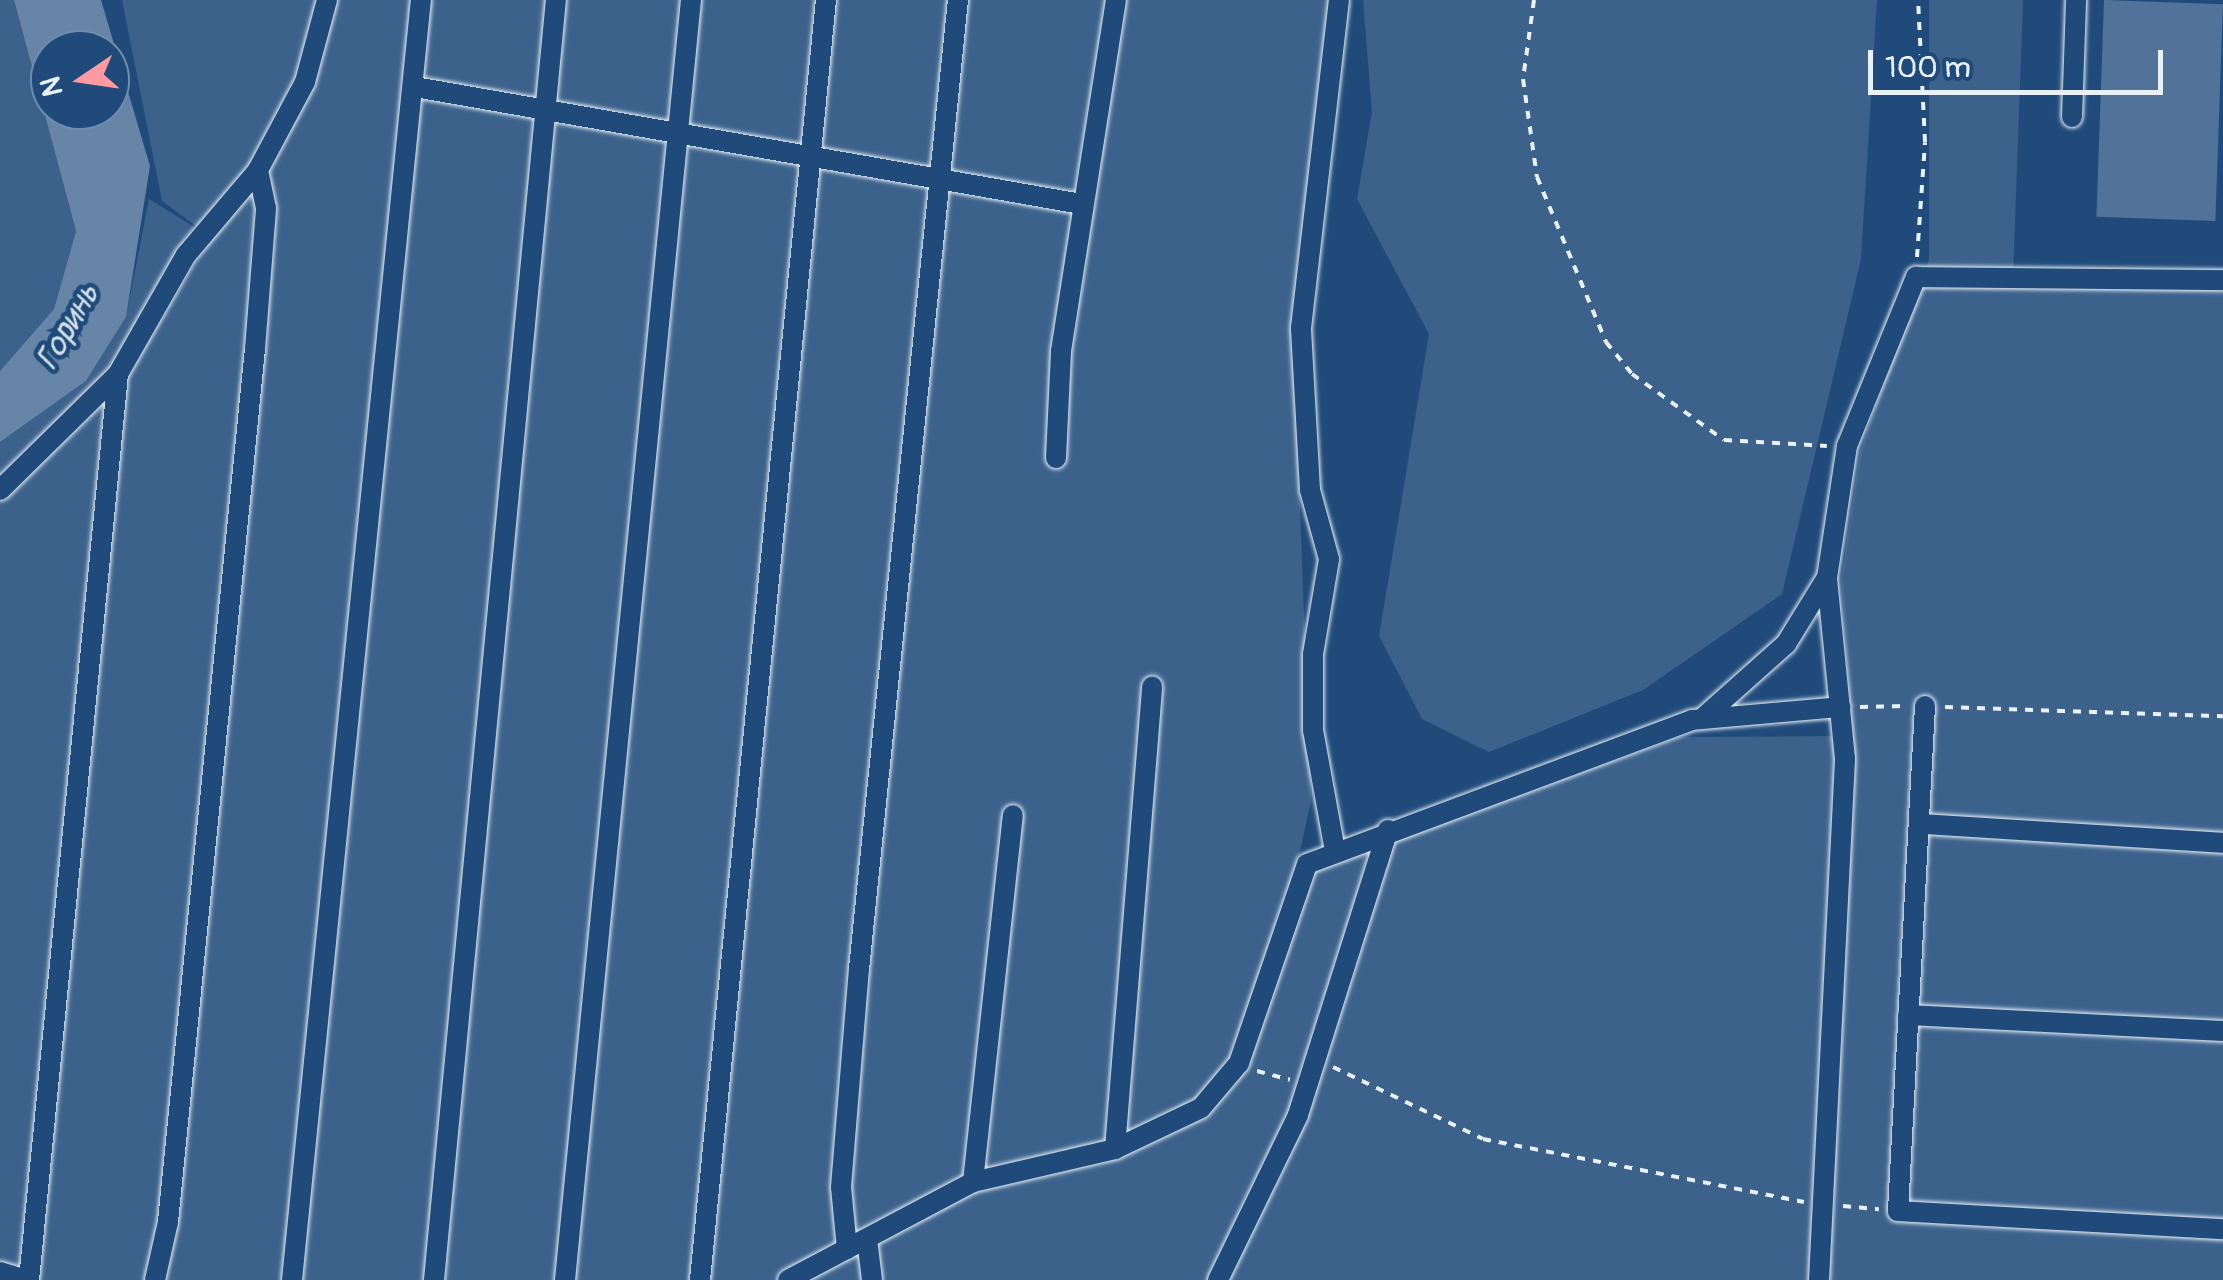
<!DOCTYPE html>
<meta charset="utf-8">
<style>
body{margin:0}
#map{position:relative;width:2223px;height:1280px;overflow:hidden;background:#1f4a7a;font-family:Pangolin,sans-serif}
div>[style]{position:absolute}
.green>*{inset:0;background:#3c628c}
.water>*{inset:0;background:#6685a7}
.building>*{inset:0;background:#517399;transform-origin:0 0}
.path>*{height:4px;margin-top:-2px;transform-origin:0;background:repeating-linear-gradient(90deg,#e8f1f8 0 8px,transparent 0 16px)}
.roads{filter:drop-shadow(0 0 2px #e8f1f8) drop-shadow(0 0 2px #e8f1f8)}
.minor>*{height:20px;margin:-10px;padding:0 10px;transform-origin:10px;border-radius:10px;background:#1f4a7a}
span{translate:-50% -50%;white-space:nowrap;text-align:center;line-height:1.15;-webkit-text-stroke:9px #1f4a7a;paint-order:stroke}
.water-label{font-size:32px;color:#d4e1ec;font-style:italic}
.north{position:absolute;left:30px;top:30px;width:100px;height:100px;box-sizing:border-box;background:#1f4a7a;border:2px solid #6f8dac;border-radius:50%;rotate:257deg;font-size:28px;font-weight:700;line-height:40px;text-align:center;color:#e8f1f8}
.north::after{content:'';display:block;margin:auto;width:35px;height:45px;background:#ff9aa2;clip-path:polygon(50% 0,100% 100%,50% 72%,0 100%)}
.scale{position:absolute;left:1868px;top:50px;width:295px;height:45px;box-sizing:border-box;border:5px solid #e8f1f8;border-top:0;padding-left:12px;font-size:30px;line-height:35px;white-space:nowrap;color:#e8f1f8;-webkit-text-stroke:8px #1f4a7a;paint-order:stroke}
</style>
<div id="map">
<div class="green">
<i style="clip-path:polygon(0 0,14px 0,76px 231px,54px 309px,0 371px)"></i>
<i style="clip-path:polygon(122px 0,1333px 0,1293px 321px,1311px 801px,1294px 878px,1680px 737px,1853px 736px,1841px 581px,1860px 451px,1929px 260px,1929px 0,2023px 0,2013px 278px,2223px 288px,2223px 1280px,0 1280px,0 501px,126px 379px,211px 237px,162px 201px)"></i>
<i style="clip-path:polygon(1363px 0,1877px 0,1861px 259px,1782px 594px,1643px 690px,1489px 752px,1422px 719px,1379px 636px,1429px 334px,1357px 199px,1372px 112px)"></i>
<i style="clip-path:polygon(149px 199px,194px 227px,112px 370px,0 475px,0 442px,86px 381px,126px 317px)"></i>
</div>
<div class="water">
<i style="clip-path:polygon(evenodd,14px 0,101px 0,150px 166px,126px 317px,86px 381px,0 442px,0 371px,54px 309px,76px 231px,14px 0,50px 50px,110px 50px,110px 110px,50px 110px,50px 50px)"></i>
</div>
<div class="building">
<i style="left:2104px;top:0;width:119px;height:217px;rotate:2deg"></i>
</div>
<div class="path">
<i style="left:1534px;top:0;width:80px;rotate:97.9deg"></i>
<i style="left:1523px;top:79px;width:99px;rotate:81.9deg"></i>
<i style="left:1537px;top:177px;width:179px;rotate:67.3deg"></i>
<i style="left:1606px;top:342px;width:41px;rotate:50.9deg"></i>
<i style="left:1632px;top:374px;width:113px;rotate:35.7deg"></i>
<i style="left:1724px;top:440px;width:103px;rotate:3.3deg"></i>
<i style="left:1917px;top:257px;width:115px;rotate:-86deg"></i>
<i style="left:1925px;top:142px;width:142px;rotate:-92.8deg"></i>
<i style="left:1860px;top:707px;width:45px;rotate:-1.3deg"></i>
<i style="left:1945px;top:707px;width:278px;rotate:1.9deg"></i>
<i style="left:1333px;top:1067px;width:166px;rotate:25.6deg"></i>
<i style="left:1483px;top:1139px;width:327px;rotate:11.1deg"></i>
<i style="left:1257px;top:1071px;width:34px;rotate:15deg"></i>
<i style="left:1843px;top:1206px;width:36px;rotate:5deg"></i>
</div>
<div class="roads">
<div class="minor">
<i style="left:415px;top:87px;width:676px;rotate:9.96deg"></i>
<i style="left:2072px;top:117px;width:117px;rotate:-88deg"></i>
<i style="left:1056px;top:458px;width:107px;rotate:-87.3deg"></i>
<i style="left:1061px;top:351px;width:355px;rotate:-81.1deg"></i>
<i style="left:0;top:490px;width:165px;rotate:-44.5deg"></i>
<i style="left:118px;top:374px;width:137px;rotate:-60.3deg"></i>
<i style="left:186px;top:255px;width:111px;rotate:-49.7deg"></i>
<i style="left:258px;top:170px;width:100px;rotate:-61.9deg"></i>
<i style="left:305px;top:82px;width:85px;rotate:-75deg"></i>
<i style="left:1925px;top:706px;width:506px;rotate:93.06deg"></i>
<i style="left:1898px;top:1211px;width:325px;rotate:3.2deg"></i>
<i style="left:1704px;top:717px;width:110px;rotate:-41.7deg"></i>
<i style="left:1786px;top:644px;width:76px;rotate:-58.4deg"></i>
<i style="left:1923px;top:824px;width:301px;rotate:3.6deg"></i>
<i style="left:1335px;top:851px;width:123px;rotate:-100.3deg"></i>
<i style="left:1313px;top:730px;width:76px;rotate:-90deg"></i>
<i style="left:1313px;top:654px;width:96px;rotate:-80.4deg"></i>
<i style="left:1329px;top:559px;width:72px;rotate:-105.4deg"></i>
<i style="left:1310px;top:490px;width:162px;rotate:-93.2deg"></i>
<i style="left:1301px;top:328px;width:330px;rotate:-83.4deg"></i>
<i style="left:1908px;top:1015px;width:315px;rotate:2.9deg"></i>
<i style="left:1115px;top:1149px;width:464px;rotate:-85.4deg"></i>
<i style="left:973px;top:1182px;width:369px;rotate:-83.8deg"></i>
<i style="left:867px;top:1239px;width:41px;rotate:83deg"></i>
<i style="left:847px;top:1249px;width:62px;rotate:-95.5deg"></i>
<i style="left:841px;top:1187px;width:219px;rotate:-85.3deg"></i>
<i style="left:859px;top:969px;width:974px;rotate:-84.17deg"></i>
<i style="left:0;top:1272px;width:28px;rotate:17deg"></i>
<i style="left:29px;top:1280px;width:910px;rotate:-84.39deg"></i>
<i style="left:155px;top:1280px;width:59px;rotate:-77.4deg"></i>
<i style="left:168px;top:1222px;width:877px;rotate:-84.31deg"></i>
<i style="left:255px;top:349px;width:141px;rotate:-85.5deg"></i>
<i style="left:266px;top:208px;width:39px;rotate:-102deg"></i>
<i style="left:292px;top:1280px;width:1286px;rotate:-84.25deg"></i>
<i style="left:434px;top:1280px;width:1286px;rotate:-84.56deg"></i>
<i style="left:565px;top:1280px;width:1286px;rotate:-84.38deg"></i>
<i style="left:700px;top:1280px;width:1286px;rotate:-84.38deg"></i>
<i style="left:788px;top:1280px;width:209px;rotate:-27.9deg"></i>
<i style="left:973px;top:1182px;width:146px;rotate:-13.1deg"></i>
<i style="left:1115px;top:1149px;width:95px;rotate:-25.5deg"></i>
<i style="left:1201px;top:1108px;width:59px;rotate:-49.8deg"></i>
<i style="left:1239px;top:1063px;width:210px;rotate:-71.1deg"></i>
<i style="left:1307px;top:864px;width:411px;rotate:-20.5deg"></i>
<i style="left:1692px;top:720px;width:149px;rotate:-5deg"></i>
<i style="left:1218px;top:1280px;width:183px;rotate:-64.1deg"></i>
<i style="left:1298px;top:1115px;width:299px;rotate:-72.5deg"></i>
<i style="left:1819px;top:1280px;width:522px;rotate:-87.14deg"></i>
<i style="left:1845px;top:759px;width:182px;rotate:-95.7deg"></i>
<i style="left:1827px;top:578px;width:134px;rotate:-81.4deg"></i>
<i style="left:1847px;top:446px;width:183px;rotate:-67.8deg"></i>
<i style="left:1916px;top:277px;width:307px;rotate:0.6deg"></i>
</div>
</div>
<div class="water-label">
<span style="left:68px;top:327px;rotate:-60deg">Горинь</span>
</div>
<div class="north">N</div>
<div class="scale">100 m</div>
</div>
